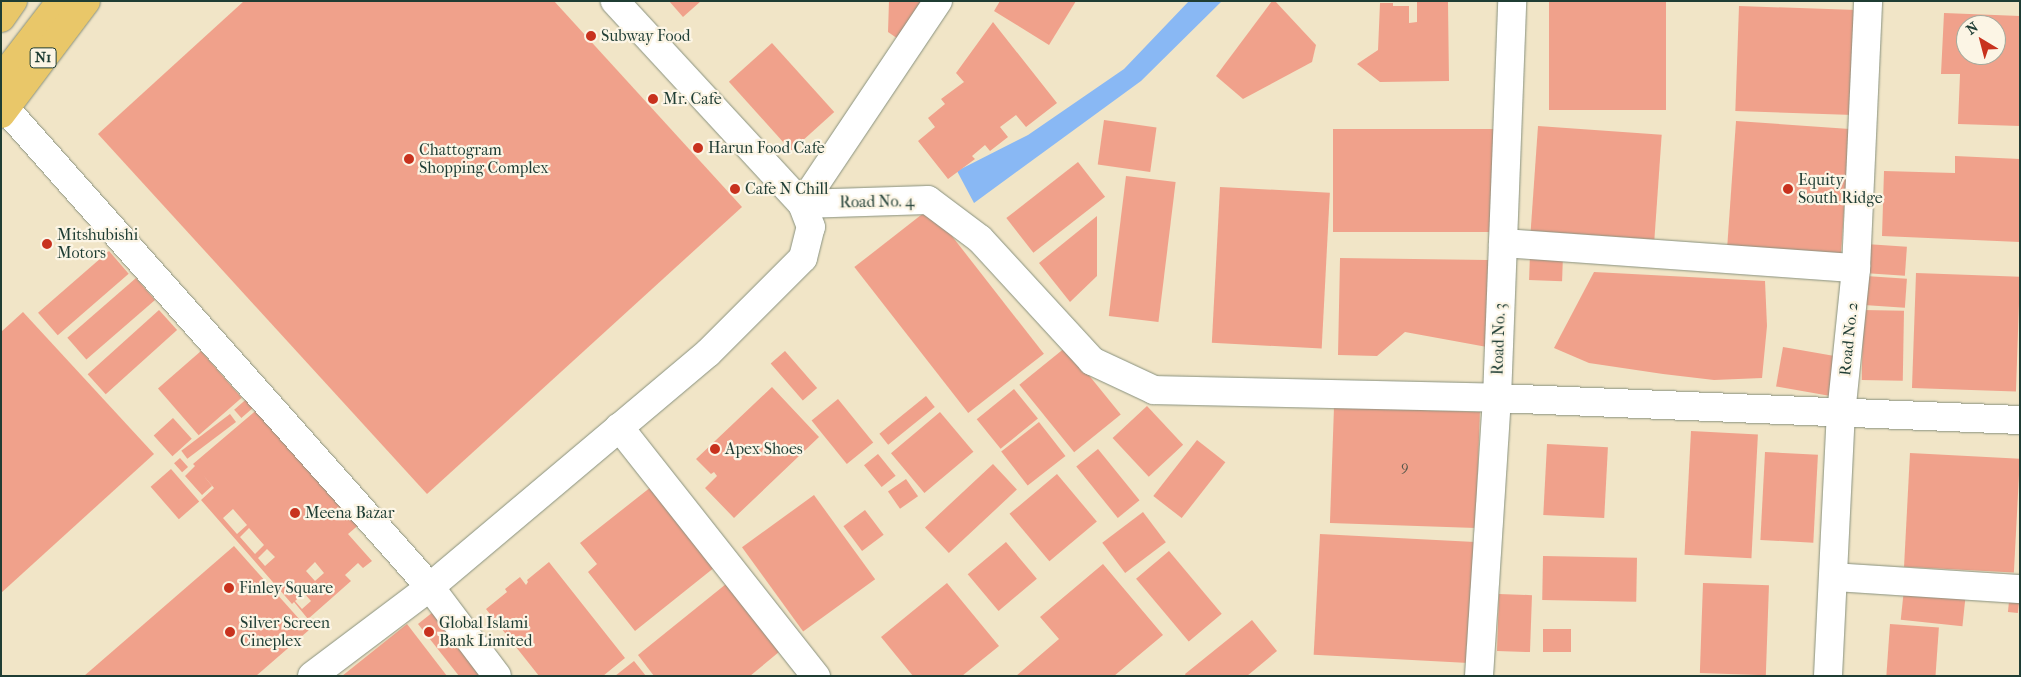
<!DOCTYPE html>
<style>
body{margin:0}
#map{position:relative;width:2021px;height:677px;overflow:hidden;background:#f1e5c7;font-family:"IM FELL French Canon",serif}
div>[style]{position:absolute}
.water>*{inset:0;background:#89b8f4}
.building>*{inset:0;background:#f0a18b;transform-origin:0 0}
.roads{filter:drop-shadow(0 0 1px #88917e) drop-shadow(0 0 1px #88917e)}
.street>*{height:28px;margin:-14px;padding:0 14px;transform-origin:14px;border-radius:14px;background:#fff}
.highway>*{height:28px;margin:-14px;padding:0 14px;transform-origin:14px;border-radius:14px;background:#e9c769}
.dots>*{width:14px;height:14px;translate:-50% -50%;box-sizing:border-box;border:2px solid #fcf5e5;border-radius:50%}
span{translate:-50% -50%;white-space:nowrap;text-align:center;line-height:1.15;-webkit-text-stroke:4.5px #fcf5e5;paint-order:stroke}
.number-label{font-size:14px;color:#53564a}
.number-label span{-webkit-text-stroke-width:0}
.shield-label span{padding:1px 4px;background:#fcf5e5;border:1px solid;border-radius:4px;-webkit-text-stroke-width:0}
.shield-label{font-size:15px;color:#1f3d34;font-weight:700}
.poi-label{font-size:16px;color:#1f3d34}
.left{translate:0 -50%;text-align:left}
.street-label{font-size:16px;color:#1f3d34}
.frame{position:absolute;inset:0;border:2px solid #1f3d34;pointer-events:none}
.north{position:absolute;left:1956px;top:15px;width:50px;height:50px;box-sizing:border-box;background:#fcf5e5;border:1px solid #a4ab9e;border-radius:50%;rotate:323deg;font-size:14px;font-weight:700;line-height:20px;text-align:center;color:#1f3d34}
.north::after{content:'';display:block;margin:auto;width:18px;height:22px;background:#c8321e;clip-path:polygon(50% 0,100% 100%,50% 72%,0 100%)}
</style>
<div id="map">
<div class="water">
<i style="clip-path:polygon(1189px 1px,1222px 1px,1141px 81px,974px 203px,957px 171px,1028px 135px,1124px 69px)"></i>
</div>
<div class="building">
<i style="clip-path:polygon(244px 1px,554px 1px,742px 207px,427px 494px,98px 134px)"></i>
<i style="clip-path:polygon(669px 1px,701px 1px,683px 17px)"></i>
<i style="clip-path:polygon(889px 1px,931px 1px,904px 43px,888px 32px)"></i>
<i style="clip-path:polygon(1000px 1px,1076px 1px,1049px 45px,994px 11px)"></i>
<i style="clip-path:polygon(1272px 1px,1275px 1px,1316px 45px,1312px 62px,1243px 99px,1216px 76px)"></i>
<i style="left:1549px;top:1px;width:117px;height:109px"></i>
<i style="clip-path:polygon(1417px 2px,1448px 2px,1449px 81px,1380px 82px,1357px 64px,1378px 50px,1380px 3px,1393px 3px,1393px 6px,1409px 6px,1409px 23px,1417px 22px)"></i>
<i style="left:1739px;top:6px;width:118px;height:105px;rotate:2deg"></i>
<i style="clip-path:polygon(evenodd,1944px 13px,2020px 16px,2020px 126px,1958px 124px,1960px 74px,1941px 74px,1944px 13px,1966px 25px,1996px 25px,1996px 55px,1966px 55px,1966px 25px)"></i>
<i style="clip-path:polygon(993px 22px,1057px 103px,1026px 127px,1016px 115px,1000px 127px,1008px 137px,990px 151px,985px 145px,972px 156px,975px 159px,948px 179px,918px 141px,935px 127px,928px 118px,945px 104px,941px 99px,964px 82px,956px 73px)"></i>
<i style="left:772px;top:43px;width:93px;height:58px;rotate:48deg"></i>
<i style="left:1104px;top:120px;width:53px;height:45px;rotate:8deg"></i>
<i style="left:1736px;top:121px;width:114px;height:128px;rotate:4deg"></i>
<i style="left:1538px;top:126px;width:124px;height:105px;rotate:4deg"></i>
<i style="left:1333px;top:129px;width:164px;height:103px"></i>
<i style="clip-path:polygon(1955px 156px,2020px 159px,2020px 242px,1882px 236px,1884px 171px,1955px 173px)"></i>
<i style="left:1078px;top:162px;width:44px;height:91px;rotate:52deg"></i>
<i style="left:1126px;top:176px;width:50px;height:141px;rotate:7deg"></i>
<i style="left:1220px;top:187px;width:110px;height:156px;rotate:3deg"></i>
<i style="left:930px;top:208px;width:185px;height:96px;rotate:52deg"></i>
<i style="clip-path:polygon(1097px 216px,1097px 276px,1070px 302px,1039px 263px)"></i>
<i style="left:1866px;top:244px;width:41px;height:29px;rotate:4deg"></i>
<i style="left:109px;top:251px;width:30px;height:94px;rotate:49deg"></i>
<i style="left:1530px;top:254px;width:33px;height:26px;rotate:2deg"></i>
<i style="clip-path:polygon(1340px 258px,1488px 260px,1487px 347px,1405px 332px,1377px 356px,1338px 355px)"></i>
<i style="clip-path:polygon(1594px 272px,1765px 281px,1767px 326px,1762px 378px,1714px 380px,1663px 374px,1589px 363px,1554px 348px)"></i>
<i style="left:1916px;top:273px;width:104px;height:115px;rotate:2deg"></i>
<i style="left:1866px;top:276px;width:41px;height:29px;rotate:4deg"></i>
<i style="left:136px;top:278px;width:29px;height:91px;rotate:49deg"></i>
<i style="left:159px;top:310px;width:27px;height:96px;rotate:48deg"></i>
<i style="left:1863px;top:310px;width:41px;height:70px;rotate:1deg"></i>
<i style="clip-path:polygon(23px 312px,154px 454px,1px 593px,1px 332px)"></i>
<i style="left:1066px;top:347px;width:87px;height:60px;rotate:51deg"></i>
<i style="left:1783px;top:347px;width:61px;height:40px;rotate:10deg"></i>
<i style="left:201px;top:351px;width:62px;height:57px;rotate:49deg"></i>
<i style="left:785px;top:351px;width:49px;height:19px;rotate:49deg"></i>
<i style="clip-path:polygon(772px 387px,819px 437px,734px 518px,705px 488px,717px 476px,714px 472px,711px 474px,696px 459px)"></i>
<i style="left:1014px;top:389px;width:38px;height:48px;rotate:51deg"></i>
<i style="left:250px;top:396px;width:11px;height:21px;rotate:49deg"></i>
<i style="left:926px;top:396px;width:14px;height:60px;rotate:51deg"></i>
<i style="left:838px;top:399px;width:56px;height:34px;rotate:51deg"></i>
<i style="left:1147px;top:406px;width:53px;height:47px;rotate:47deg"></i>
<i style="clip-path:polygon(evenodd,260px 407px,361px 523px,348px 534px,372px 561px,363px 568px,358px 563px,345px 575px,351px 581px,308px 619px,294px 602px,292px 604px,201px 500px,214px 488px,203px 475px,212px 486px,202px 495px,185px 476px,195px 466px,193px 464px,260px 407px,233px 509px,247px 525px,237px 534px,223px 518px,233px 509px,260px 407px,249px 528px,264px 545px,255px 554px,240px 537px,249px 528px,260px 407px,267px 549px,275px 557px,265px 566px,258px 558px,267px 549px,260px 407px,315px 562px,324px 573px,315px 581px,306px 571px,315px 562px,260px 407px,304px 593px,311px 601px,302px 609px,295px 601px,304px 593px)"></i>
<i style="left:1334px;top:407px;width:146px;height:116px;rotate:2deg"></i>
<i style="left:940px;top:412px;width:52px;height:64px;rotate:50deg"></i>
<i style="left:230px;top:414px;width:10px;height:61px;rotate:53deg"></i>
<i style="left:173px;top:418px;width:28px;height:26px;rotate:48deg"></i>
<i style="left:1039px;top:422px;width:43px;height:48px;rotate:52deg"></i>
<i style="left:1691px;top:431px;width:67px;height:124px;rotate:3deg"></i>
<i style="left:1197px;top:440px;width:36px;height:71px;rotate:38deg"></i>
<i style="left:1547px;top:444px;width:61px;height:71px;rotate:3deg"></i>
<i style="left:1098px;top:449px;width:66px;height:28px;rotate:51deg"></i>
<i style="left:1765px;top:452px;width:53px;height:88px;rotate:3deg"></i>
<i style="left:1910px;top:453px;width:110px;height:114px;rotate:3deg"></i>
<i style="left:878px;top:454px;width:28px;height:18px;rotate:51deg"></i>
<i style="left:180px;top:458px;width:12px;height:8px;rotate:48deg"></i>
<i style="left:993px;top:464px;width:35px;height:93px;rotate:47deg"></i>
<i style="left:171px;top:469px;width:43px;height:27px;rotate:49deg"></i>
<i style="left:1057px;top:474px;width:62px;height:62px;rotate:50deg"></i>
<i style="left:906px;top:479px;width:21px;height:22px;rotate:55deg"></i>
<i style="clip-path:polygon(656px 483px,720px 563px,635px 631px,588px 572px,597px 564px,580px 543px)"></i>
<i style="left:814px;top:495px;width:104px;height:89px;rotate:54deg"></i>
<i style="left:865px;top:510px;width:31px;height:27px;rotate:53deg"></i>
<i style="left:1143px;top:512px;width:38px;height:51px;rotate:53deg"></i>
<i style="left:1320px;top:534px;width:155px;height:121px;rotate:3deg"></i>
<i style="left:1006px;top:542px;width:48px;height:50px;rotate:50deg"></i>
<i style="clip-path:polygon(234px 546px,309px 630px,256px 676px,84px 676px)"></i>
<i style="left:1169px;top:551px;width:82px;height:43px;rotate:50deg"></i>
<i style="left:1543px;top:556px;width:94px;height:44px;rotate:1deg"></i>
<i style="clip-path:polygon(549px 562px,625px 658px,603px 676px,539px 676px,516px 647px,520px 644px,513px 634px,509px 638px,486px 609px,507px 592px,505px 589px,520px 577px,526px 585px,528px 582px,527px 580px)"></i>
<i style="clip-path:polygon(1103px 564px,1163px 635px,1114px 676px,1016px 676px,1059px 639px,1040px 617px)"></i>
<i style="clip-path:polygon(731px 580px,785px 647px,750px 676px,654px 676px,638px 655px)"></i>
<i style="clip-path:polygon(947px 583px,999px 646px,962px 676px,913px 676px,881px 637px)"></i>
<i style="left:1703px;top:583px;width:66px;height:90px;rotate:2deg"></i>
<i style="left:1904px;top:589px;width:62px;height:31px;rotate:6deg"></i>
<i style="left:2010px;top:592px;width:10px;height:20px;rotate:6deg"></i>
<i style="left:1499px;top:594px;width:33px;height:57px;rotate:2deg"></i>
<i style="clip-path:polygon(438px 608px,491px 676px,459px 676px,418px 624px)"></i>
<i style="clip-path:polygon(1252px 620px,1277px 651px,1247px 676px,1186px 676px,1185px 674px)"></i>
<i style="clip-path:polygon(407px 624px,447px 676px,342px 676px)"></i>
<i style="left:1890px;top:624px;width:49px;height:52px;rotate:4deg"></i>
<i style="left:1543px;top:629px;width:28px;height:23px"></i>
<i style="clip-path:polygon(634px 661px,646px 676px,615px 676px)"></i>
</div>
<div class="roads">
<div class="street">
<i style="left:938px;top:1px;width:244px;rotate:123.8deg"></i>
<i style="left:802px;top:204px;width:126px;rotate:-1.8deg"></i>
<i style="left:928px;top:200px;width:65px;rotate:36.9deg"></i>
<i style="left:980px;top:239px;width:166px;rotate:47.4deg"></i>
<i style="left:1092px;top:361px;width:68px;rotate:25.1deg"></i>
<i style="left:1154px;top:390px;width:343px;rotate:1.3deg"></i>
<i style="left:1497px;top:398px;width:523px;rotate:2.41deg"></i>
<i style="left:5px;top:108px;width:640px;rotate:48.42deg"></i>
<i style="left:430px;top:587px;width:111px;rotate:53deg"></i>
<i style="left:1503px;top:243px;width:354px;rotate:4.1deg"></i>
<i style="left:619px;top:427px;width:318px;rotate:51.7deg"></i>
<i style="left:1834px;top:577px;width:186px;rotate:3.7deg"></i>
<i style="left:312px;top:676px;width:148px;rotate:-37deg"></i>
<i style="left:430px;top:587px;width:363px;rotate:-40.1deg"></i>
<i style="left:708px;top:353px;width:134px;rotate:-45deg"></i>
<i style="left:803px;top:258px;width:32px;rotate:-76deg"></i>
<i style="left:811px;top:227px;width:25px;rotate:-111deg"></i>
<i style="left:802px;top:204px;width:276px;rotate:-132.7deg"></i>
<i style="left:1479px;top:676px;width:279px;rotate:-86.3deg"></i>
<i style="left:1497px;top:398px;width:397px;rotate:-87.8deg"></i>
<i style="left:1828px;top:676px;width:262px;rotate:-87.2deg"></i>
<i style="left:1841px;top:414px;width:147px;rotate:-84.1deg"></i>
<i style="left:1856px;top:268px;width:267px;rotate:-87.4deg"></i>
</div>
<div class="highway">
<i style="left:1px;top:18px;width:21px;rotate:-55deg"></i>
<i style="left:1px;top:79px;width:98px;rotate:-52.4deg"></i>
<i style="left:1px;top:114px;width:141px;rotate:-53deg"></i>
</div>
</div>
<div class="dots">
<i style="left:591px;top:36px;background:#c8321e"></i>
<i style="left:653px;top:99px;background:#c8321e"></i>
<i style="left:698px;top:148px;background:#c8321e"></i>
<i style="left:409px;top:159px;background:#c8321e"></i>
<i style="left:735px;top:189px;background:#c8321e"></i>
<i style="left:1788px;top:189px;background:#c8321e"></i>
<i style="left:47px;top:244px;background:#c8321e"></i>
<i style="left:715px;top:449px;background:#c8321e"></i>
<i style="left:295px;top:513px;background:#c8321e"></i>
<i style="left:229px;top:588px;background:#c8321e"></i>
<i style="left:230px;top:632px;background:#c8321e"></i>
<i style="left:429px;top:632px;background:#c8321e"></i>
</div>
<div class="number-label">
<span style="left:1405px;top:467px">9</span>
</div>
<div class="shield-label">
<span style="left:43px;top:58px">N1</span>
</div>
<div class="poi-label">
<span class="left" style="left:601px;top:36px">Subway Food</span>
<span class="left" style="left:663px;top:99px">Mr. Cafe</span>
<span class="left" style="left:708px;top:148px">Harun Food Cafe</span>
<span class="left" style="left:419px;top:159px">Chattogram<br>Shopping Complex</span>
<span class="left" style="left:1798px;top:189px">Equity<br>South Ridge</span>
<span class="left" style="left:745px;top:189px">Cafe N Chill</span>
<span class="left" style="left:57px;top:244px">Mitshubishi<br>Motors</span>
<span class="left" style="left:725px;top:449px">Apex Shoes</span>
<span class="left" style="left:305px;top:513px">Meena Bazar</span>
<span class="left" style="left:239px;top:588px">Finley Square</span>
<span class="left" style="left:240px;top:632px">Silver Screen<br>Cineplex</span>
<span class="left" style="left:439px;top:632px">Global Islami<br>Bank Limited</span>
</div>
<div class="street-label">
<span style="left:877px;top:202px;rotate:-1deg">Road No. 4</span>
<span style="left:1499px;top:339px;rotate:-88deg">Road No. 3</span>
<span style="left:1849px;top:339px;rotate:-84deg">Road No. 2</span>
</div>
<div class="frame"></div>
<div class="north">N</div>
</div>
